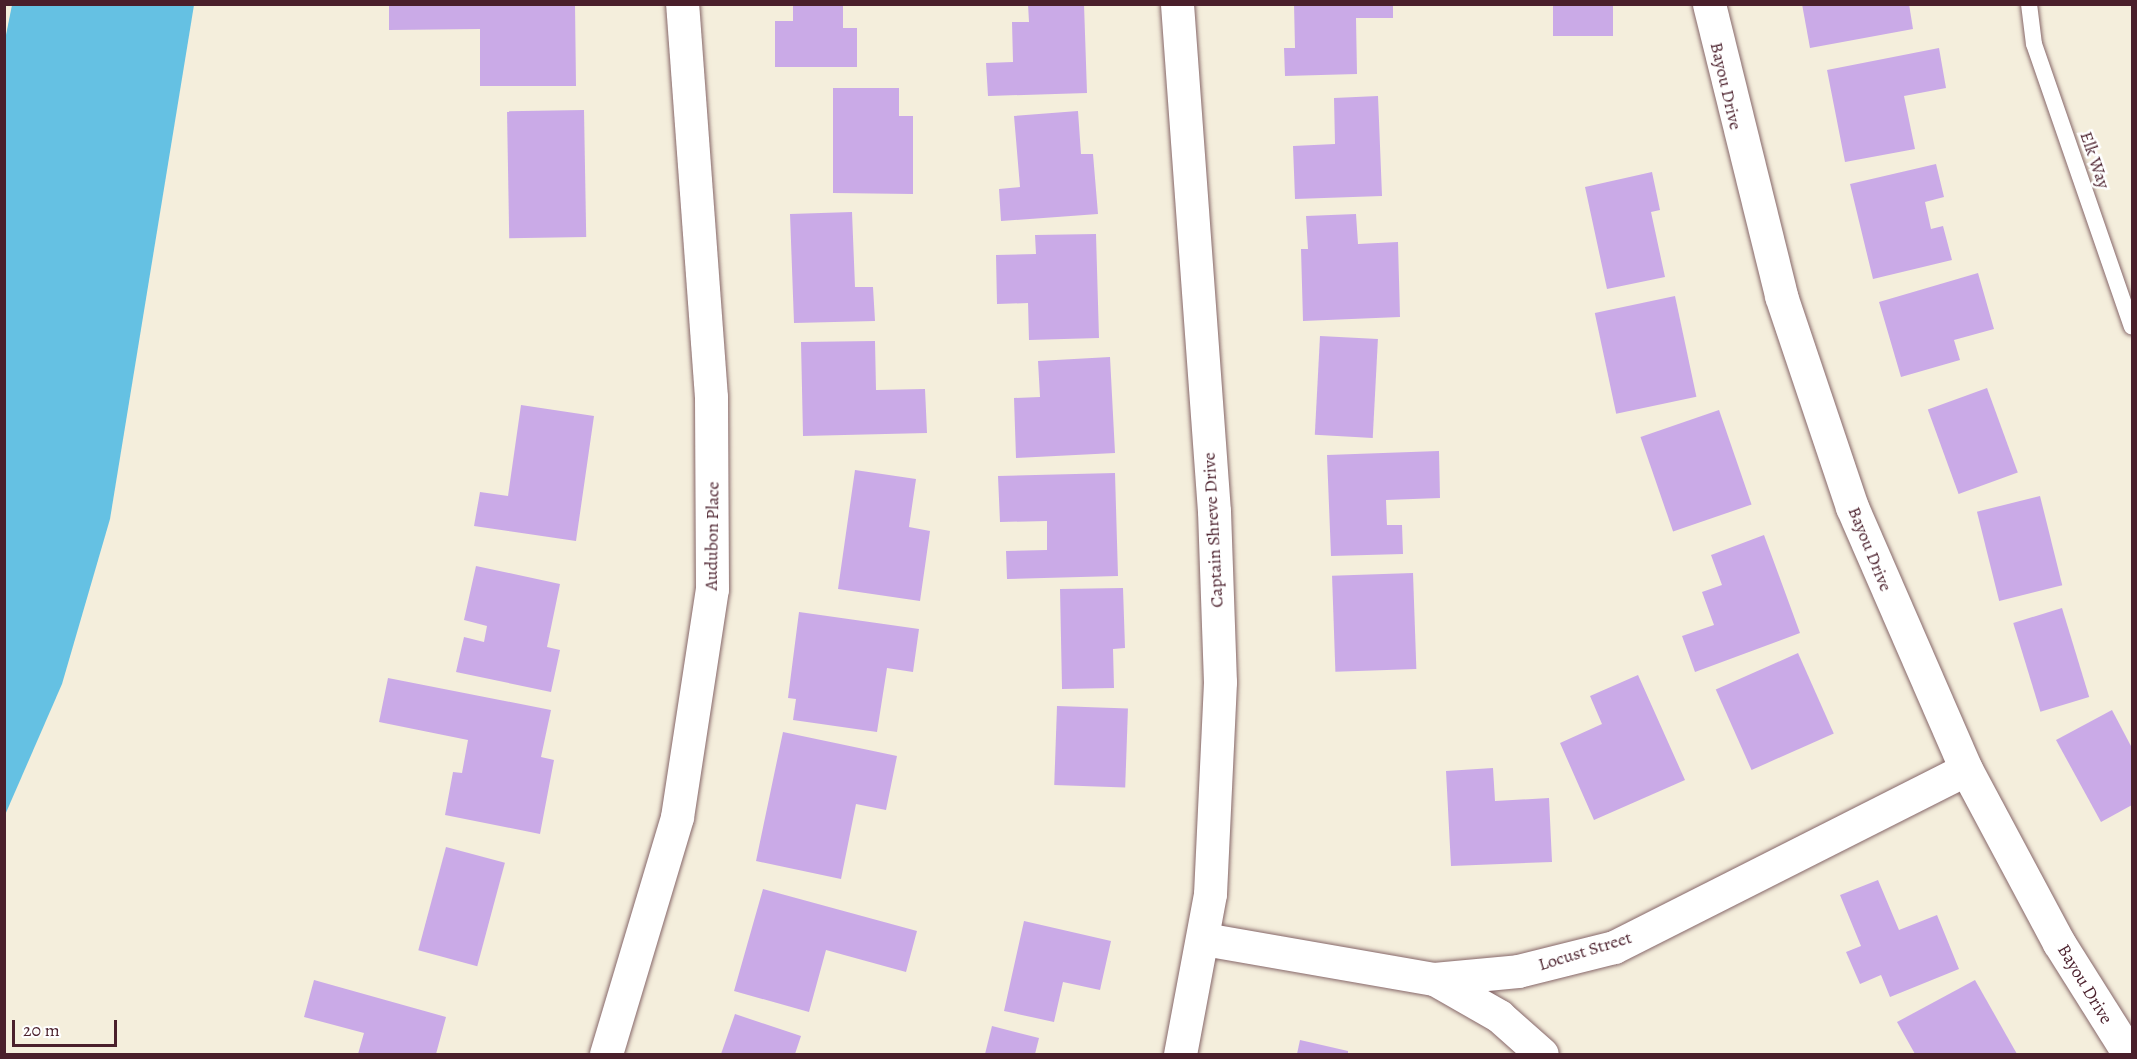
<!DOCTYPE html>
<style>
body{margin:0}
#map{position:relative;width:2137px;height:1059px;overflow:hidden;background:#f4eedc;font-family:Alegreya,serif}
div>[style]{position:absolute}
.water>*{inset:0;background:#65c1e3}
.building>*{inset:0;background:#caaae7;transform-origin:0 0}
.roads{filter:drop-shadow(0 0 2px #866769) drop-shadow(0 0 2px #866769)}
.lane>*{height:16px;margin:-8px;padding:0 8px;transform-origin:8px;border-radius:8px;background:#fff}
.street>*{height:33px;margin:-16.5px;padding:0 16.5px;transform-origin:16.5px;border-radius:16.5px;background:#fff}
span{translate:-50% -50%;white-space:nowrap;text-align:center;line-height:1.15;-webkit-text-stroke:5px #fff;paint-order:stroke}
.street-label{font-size:18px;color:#4a1f2b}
.frame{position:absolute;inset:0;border:6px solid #4a1f2b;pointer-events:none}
.scale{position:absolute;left:12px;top:1020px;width:105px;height:27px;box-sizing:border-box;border:3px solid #4a1f2b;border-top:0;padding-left:8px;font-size:18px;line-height:21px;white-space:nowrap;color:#4a1f2b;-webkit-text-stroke:4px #fff;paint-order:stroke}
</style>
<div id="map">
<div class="water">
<i style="clip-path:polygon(12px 5px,194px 5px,110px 519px,62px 684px,5px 815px,4px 45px)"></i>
</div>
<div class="building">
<i style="clip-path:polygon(389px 4px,575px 4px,576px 86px,480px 86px,480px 29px,389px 30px)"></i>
<i style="clip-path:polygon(793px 4px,843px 4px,843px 28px,857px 28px,857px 67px,775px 67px,775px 21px,793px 21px)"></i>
<i style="clip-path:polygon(1028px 4px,1084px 4px,1087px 93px,988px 96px,986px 63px,1013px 62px,1012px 22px,1029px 22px)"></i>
<i style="clip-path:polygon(1294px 4px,1393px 4px,1393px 18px,1356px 18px,1357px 74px,1285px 76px,1284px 48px,1295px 48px)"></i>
<i style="left:1553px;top:4px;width:60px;height:32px"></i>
<i style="clip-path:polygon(1802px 4px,1909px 4px,1913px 29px,1810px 48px)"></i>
<i style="clip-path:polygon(1939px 48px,1946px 88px,1904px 96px,1915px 149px,1845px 162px,1827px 70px)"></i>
<i style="clip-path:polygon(833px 88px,899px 88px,899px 116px,913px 116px,913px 194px,833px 193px)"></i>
<i style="clip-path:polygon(1378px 96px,1382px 196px,1295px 199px,1293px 146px,1335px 144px,1334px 98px)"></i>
<i style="left:584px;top:110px;width:127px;height:77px;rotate:89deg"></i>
<i style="clip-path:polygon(1078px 111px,1081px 154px,1093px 154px,1098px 214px,1001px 221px,999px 189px,1020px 187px,1014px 116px)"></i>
<i style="clip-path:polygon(1936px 164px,1944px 197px,1925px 202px,1931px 229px,1943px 226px,1952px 260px,1873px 279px,1850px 184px)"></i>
<i style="clip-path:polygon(1652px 172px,1660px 210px,1651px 212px,1665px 277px,1607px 289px,1585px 187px)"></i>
<i style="clip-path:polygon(852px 212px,855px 287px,873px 287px,875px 321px,794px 323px,790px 214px)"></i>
<i style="clip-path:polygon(1356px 214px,1358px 244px,1398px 242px,1400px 317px,1303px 321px,1301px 249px,1308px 249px,1306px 216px)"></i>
<i style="clip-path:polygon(1096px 234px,1099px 338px,1029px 340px,1028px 303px,997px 304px,996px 255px,1036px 254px,1035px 235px)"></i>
<i style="clip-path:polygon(1978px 273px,1994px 329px,1954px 340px,1960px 360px,1901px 377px,1879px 302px)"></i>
<i style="left:1675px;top:296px;width:103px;height:82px;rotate:78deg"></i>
<i style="left:1320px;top:336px;width:58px;height:99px;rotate:3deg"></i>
<i style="clip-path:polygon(875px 341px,876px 390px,925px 389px,927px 433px,803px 436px,801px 342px)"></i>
<i style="clip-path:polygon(1110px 357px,1115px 453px,1016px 458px,1014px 398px,1040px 397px,1038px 361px)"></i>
<i style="left:1987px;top:388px;width:90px;height:63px;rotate:70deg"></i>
<i style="clip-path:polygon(521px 405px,594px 416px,576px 541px,474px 526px,480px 492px,508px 496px)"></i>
<i style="left:1719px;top:410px;width:100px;height:83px;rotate:71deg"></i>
<i style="clip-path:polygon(1439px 451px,1440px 498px,1386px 500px,1387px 525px,1402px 525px,1403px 554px,1331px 556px,1327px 455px)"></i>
<i style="clip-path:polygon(855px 470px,916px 479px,909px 527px,930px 531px,920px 601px,838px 589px)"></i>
<i style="clip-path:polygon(1115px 473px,1118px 576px,1007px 579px,1006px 551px,1047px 550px,1047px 521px,1000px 522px,998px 476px)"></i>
<i style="left:2040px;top:496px;width:92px;height:65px;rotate:76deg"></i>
<i style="clip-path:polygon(1764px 535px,1800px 633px,1695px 672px,1682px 636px,1714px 625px,1702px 592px,1722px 585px,1711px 555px)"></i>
<i style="clip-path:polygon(476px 566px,560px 584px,547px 647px,560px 650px,551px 692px,456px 672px,464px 637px,484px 642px,487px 626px,464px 620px)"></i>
<i style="left:1413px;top:573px;width:96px;height:81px;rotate:88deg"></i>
<i style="clip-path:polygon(1123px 588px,1125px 648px,1113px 649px,1114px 688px,1062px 689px,1060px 589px)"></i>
<i style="left:2062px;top:608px;width:93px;height:51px;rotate:73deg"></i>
<i style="clip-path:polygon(799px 612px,919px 629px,913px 672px,887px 668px,877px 732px,793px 720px,796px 699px,788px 698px)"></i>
<i style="left:1798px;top:653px;width:88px;height:90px;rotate:66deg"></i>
<i style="clip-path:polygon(1638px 675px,1685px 780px,1594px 820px,1560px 743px,1602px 724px,1590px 696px)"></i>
<i style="clip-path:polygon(388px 678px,551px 710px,541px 757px,554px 760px,540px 834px,445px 815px,453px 772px,462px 773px,468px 740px,379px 722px)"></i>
<i style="left:1057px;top:706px;width:71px;height:79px;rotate:2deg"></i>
<i style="clip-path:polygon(2112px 710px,2132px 748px,2132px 805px,2101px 822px,2056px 740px)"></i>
<i style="clip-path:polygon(783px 732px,897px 756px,886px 810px,856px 804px,841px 879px,756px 861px)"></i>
<i style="clip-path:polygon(1493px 768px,1495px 801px,1549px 798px,1552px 862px,1451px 866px,1446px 771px)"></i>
<i style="left:446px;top:847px;width:61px;height:107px;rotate:15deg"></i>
<i style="clip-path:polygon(1878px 880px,1899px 930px,1937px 915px,1959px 969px,1890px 997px,1881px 975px,1860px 984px,1846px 952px,1861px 946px,1840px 895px)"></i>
<i style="clip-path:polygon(763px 889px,917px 931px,906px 972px,826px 950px,809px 1012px,734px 991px)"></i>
<i style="clip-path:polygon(1024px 921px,1111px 941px,1100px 990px,1063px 982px,1054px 1022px,1004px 1011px)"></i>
<i style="clip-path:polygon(314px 980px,446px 1017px,436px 1054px,358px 1054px,364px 1033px,304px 1017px)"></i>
<i style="clip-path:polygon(1975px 980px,2017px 1054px,1915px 1054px,1897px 1022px)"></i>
<i style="clip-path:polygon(735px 1014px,801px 1036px,795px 1054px,721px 1054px)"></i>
<i style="clip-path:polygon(992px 1026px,1039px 1038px,1035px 1054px,985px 1054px)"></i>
<i style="clip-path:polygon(1300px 1040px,1348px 1051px,1348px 1054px,1297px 1054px)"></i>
</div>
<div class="roads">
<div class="lane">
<i style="left:2029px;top:4px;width:40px;rotate:82.9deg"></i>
<i style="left:2034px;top:44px;width:299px;rotate:70.9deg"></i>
</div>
<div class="street">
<i style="left:1177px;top:4px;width:508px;rotate:85.83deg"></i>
<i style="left:1214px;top:511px;width:171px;rotate:88deg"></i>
<i style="left:1220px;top:682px;width:212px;rotate:92.7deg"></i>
<i style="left:1210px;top:894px;width:163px;rotate:100.6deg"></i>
<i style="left:1709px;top:4px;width:301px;rotate:76.1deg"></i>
<i style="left:1781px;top:296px;width:223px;rotate:71.4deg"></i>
<i style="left:1852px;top:507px;width:286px;rotate:66.5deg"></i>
<i style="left:1966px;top:769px;width:197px;rotate:61.9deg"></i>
<i style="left:2059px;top:943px;width:131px;rotate:57.8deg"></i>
<i style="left:1204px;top:939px;width:233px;rotate:9.9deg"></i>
<i style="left:1434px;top:979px;width:84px;rotate:-5.4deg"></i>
<i style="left:1518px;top:971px;width:99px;rotate:-14deg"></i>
<i style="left:1614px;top:947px;width:394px;rotate:-26.8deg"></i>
<i style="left:1436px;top:980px;width:73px;rotate:29.7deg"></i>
<i style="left:1499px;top:1016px;width:57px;rotate:41.5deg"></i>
<i style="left:606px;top:1054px;width:247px;rotate:-73.3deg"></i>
<i style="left:677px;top:817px;width:231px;rotate:-81.3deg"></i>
<i style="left:712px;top:589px;width:192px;rotate:-90.3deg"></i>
<i style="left:711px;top:397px;width:394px;rotate:-94.2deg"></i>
</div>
</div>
<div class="street-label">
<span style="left:1726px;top:86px;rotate:77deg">Bayou Drive</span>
<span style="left:2095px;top:160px;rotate:71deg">Elk Way</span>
<span style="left:1213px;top:530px;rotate:-93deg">Captain Shreve Drive</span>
<span style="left:712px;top:536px;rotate:-89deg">Audubon Place</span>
<span style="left:1870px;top:549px;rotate:68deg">Bayou Drive</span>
<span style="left:1585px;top:951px;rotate:-17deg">Locust Street</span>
<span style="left:2085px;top:984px;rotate:59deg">Bayou Drive</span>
</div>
<div class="frame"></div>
<div class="scale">20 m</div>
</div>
